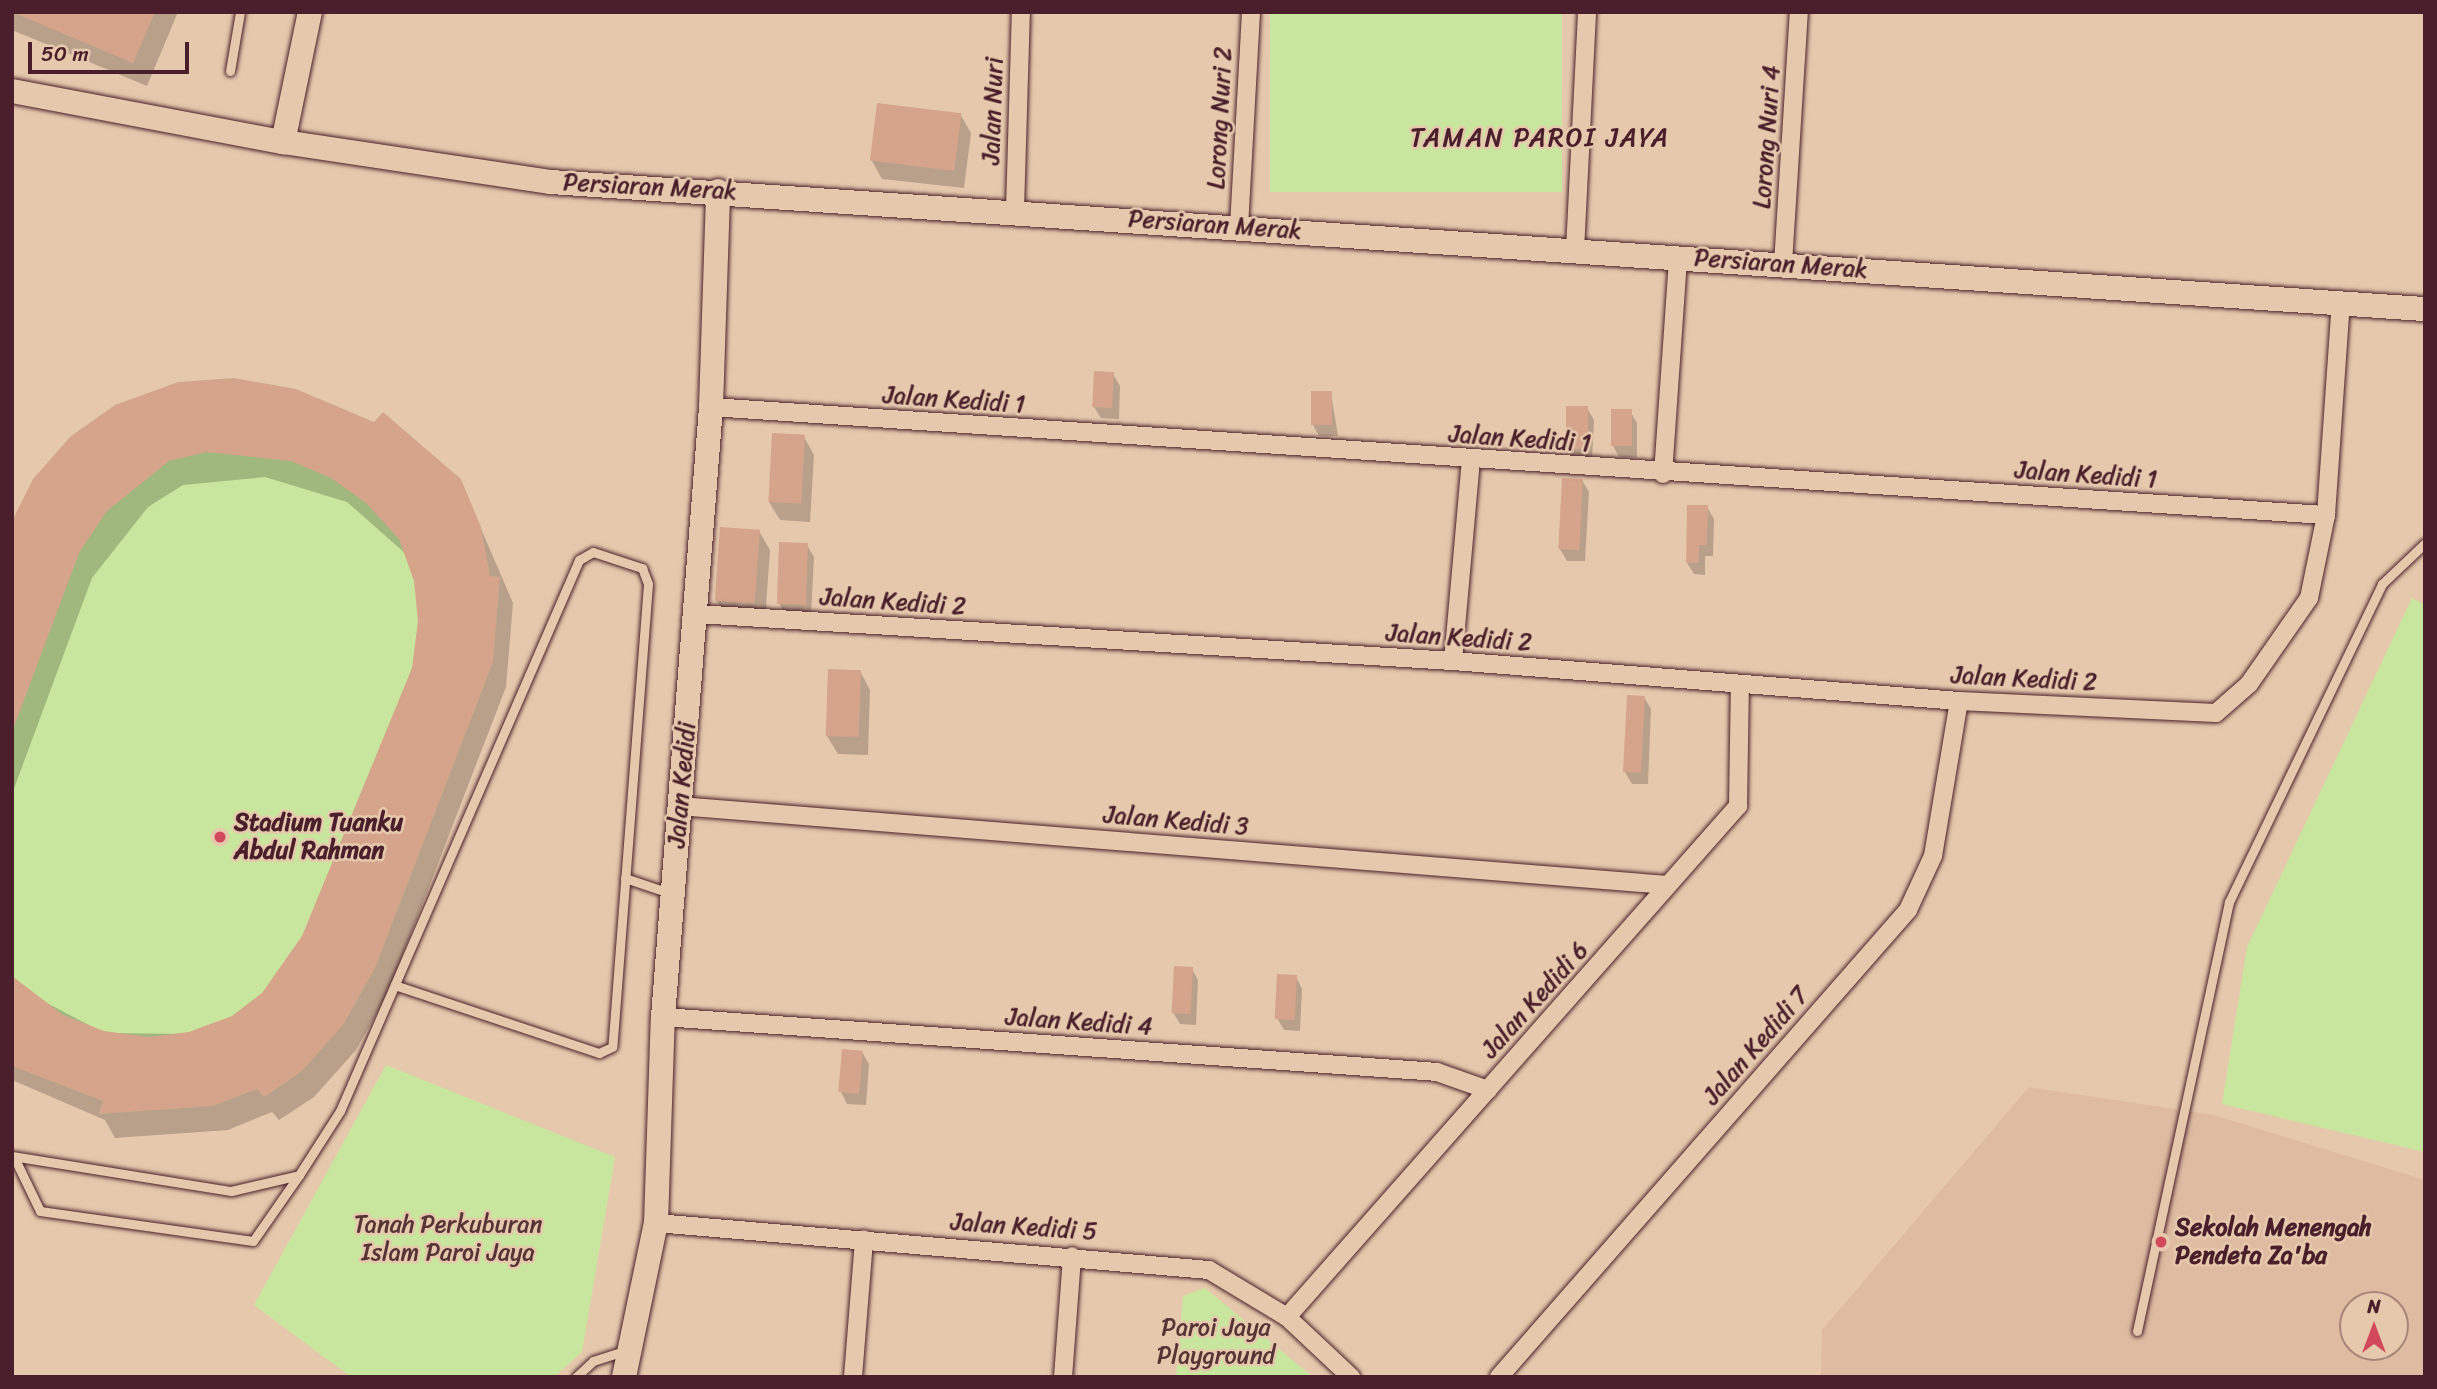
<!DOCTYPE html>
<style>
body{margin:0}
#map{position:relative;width:2437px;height:1389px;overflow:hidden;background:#e6c9ad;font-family:Sriracha,sans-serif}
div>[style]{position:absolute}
.built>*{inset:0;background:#debba1}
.green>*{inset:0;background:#c8e69d;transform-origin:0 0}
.shadow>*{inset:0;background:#0003}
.building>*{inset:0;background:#d6a48b;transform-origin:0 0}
.roads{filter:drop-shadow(0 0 2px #4a1f2b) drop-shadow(0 0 2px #4a1f2b)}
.lane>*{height:9px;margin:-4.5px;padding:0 4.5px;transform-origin:4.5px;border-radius:4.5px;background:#e6c9ad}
.street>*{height:18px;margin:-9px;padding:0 9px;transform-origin:9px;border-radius:9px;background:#e6c9ad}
.secondary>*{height:24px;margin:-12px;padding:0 12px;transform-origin:12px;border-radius:12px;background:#e6c9ad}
.dots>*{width:19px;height:19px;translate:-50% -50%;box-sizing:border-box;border:4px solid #e6c9ad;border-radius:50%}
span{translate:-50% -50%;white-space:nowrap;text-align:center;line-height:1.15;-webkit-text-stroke:5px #e6c9ad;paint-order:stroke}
.street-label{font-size:24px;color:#4a1f2b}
.poi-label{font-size:24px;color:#4a1f2b;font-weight:700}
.left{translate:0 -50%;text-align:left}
.park-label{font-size:24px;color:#573336}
.neighbourhood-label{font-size:26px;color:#4a1f2b;letter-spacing:2px}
.frame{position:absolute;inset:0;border:14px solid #4a1f2b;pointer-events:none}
.north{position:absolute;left:2339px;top:1291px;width:70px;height:70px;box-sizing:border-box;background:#e6c9ad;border:2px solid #a88579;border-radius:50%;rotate:0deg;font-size:19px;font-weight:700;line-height:28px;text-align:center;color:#4a1f2b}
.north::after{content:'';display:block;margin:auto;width:24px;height:32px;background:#d1495b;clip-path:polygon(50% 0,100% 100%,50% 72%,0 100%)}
.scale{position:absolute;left:28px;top:42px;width:161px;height:32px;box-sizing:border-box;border:4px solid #4a1f2b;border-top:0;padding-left:9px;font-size:21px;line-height:24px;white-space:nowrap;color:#4a1f2b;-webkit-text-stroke:5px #e6c9ad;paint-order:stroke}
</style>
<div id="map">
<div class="built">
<i style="clip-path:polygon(evenodd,2029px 1087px,2214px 1115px,2425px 1180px,2425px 1377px,1821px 1377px,1822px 1330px,2029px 1087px,2353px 1305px,2395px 1305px,2395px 1347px,2353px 1347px,2353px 1305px)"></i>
</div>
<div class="green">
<i style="left:1270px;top:12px;width:292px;height:180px"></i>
<i style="clip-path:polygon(234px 378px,296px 389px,374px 422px,383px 412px,461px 479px,481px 527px,490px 576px,500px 577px,493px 662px,375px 968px,343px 1025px,301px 1072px,264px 1097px,257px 1089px,213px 1106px,99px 1114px,103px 1101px,12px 1066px,12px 521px,33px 479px,71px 436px,115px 405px,178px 382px)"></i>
<i style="clip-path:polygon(2412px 598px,2425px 605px,2425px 1152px,2222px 1104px,2247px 947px)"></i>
<i style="clip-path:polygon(386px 1065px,615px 1157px,582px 1352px,554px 1377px,351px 1377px,254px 1305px)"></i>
<i style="clip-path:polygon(1205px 1288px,1313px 1377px,1176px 1377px,1183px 1296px)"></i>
</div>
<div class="shadow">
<i style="clip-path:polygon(12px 12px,178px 12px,147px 86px,12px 30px)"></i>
<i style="clip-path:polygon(960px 114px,971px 133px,964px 188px,882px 179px,872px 161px)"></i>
<i style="clip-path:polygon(1113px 374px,1120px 386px,1119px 419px,1101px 418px,1094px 407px)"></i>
<i style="clip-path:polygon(1331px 393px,1338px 436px,1319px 436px,1313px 425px)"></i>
<i style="clip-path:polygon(116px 407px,460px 480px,513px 603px,506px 687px,388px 993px,356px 1050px,314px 1097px,279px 1120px,272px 1112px,228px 1130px,115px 1138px,105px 1120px,12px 1080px,12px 978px,24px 991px,104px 1033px,189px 1034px,232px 1018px,263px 995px,304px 937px,413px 669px,420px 621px,416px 580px,406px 554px,347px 502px,265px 477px,183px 485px,148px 507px,92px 578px,12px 794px,12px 529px)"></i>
<i style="clip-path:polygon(1587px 408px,1594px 420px,1592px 461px,1573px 460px,1567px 448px)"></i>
<i style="clip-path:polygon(1630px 411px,1637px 423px,1637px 458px,1619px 457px,1613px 446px)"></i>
<i style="clip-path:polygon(804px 437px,814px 455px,810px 522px,780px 520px,769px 502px)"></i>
<i style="clip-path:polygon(1582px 480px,1589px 492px,1585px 561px,1567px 561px,1560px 549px)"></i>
<i style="clip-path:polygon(1707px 507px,1714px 519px,1713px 556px,1705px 556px,1705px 575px,1694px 574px,1687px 563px)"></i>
<i style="clip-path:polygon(759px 531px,770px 550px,765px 621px,728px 619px,717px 601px)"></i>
<i style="clip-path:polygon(807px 545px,814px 557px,811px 616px,786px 615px,779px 603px)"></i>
<i style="clip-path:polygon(860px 671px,870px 690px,868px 755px,838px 754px,827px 736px)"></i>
<i style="clip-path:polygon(1644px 697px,1651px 709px,1648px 784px,1632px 784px,1625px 772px)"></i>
<i style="clip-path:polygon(1192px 969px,1198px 980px,1196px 1025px,1180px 1024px,1173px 1012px)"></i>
<i style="clip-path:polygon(1296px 977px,1302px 989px,1300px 1031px,1284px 1030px,1277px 1018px)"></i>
<i style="clip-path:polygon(862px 1052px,869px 1064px,866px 1105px,847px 1104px,841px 1092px)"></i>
</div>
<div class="building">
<i style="clip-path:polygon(12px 12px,155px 12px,133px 63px)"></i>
<i style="left:877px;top:103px;width:85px;height:58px;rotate:7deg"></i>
<i style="left:1094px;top:371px;width:20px;height:36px;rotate:3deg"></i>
<i style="clip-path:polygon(234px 378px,296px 389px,374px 422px,383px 412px,461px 479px,481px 527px,490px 576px,500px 577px,493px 662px,375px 968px,343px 1025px,301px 1072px,264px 1097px,257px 1089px,213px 1106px,99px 1114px,103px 1101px,12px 1066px,12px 976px,63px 1015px,104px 1031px,149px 1037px,189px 1032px,232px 1016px,262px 993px,302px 936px,412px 668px,418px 621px,414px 581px,399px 539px,366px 503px,331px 478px,291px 461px,207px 452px,169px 461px,107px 511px,79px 553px,12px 732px,12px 521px,33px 479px,71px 436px,115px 405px,178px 382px)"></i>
<i style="left:1311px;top:391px;width:21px;height:34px"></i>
<i style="left:1566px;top:406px;width:22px;height:43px"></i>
<i style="left:1611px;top:409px;width:21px;height:37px"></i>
<i style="left:772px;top:433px;width:33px;height:69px;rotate:3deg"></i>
<i style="left:1562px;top:478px;width:21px;height:71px;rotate:3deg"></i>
<i style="clip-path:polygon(1687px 505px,1708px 505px,1707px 545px,1699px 545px,1699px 563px,1686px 563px)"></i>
<i style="left:720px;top:527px;width:40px;height:74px;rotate:4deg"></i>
<i style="left:779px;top:542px;width:29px;height:62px;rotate:2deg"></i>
<i style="left:828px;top:669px;width:33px;height:67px;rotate:2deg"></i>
<i style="left:1627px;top:695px;width:18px;height:77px;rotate:3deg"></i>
<i style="left:1174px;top:966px;width:19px;height:47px;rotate:3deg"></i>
<i style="left:1277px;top:974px;width:20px;height:45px;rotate:3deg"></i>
<i style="left:842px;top:1049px;width:21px;height:43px;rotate:5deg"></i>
</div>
<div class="roads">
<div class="lane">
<i style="left:230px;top:71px;width:60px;rotate:-80.4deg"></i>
<i style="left:625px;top:878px;width:46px;rotate:18.8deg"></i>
<i style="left:12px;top:1156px;width:222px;rotate:9.1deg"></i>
<i style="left:231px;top:1191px;width:70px;rotate:-13.2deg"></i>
<i style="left:299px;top:1175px;width:76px;rotate:-57.4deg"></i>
<i style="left:340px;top:1111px;width:601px;rotate:-66.55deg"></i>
<i style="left:579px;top:560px;width:16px;rotate:-30deg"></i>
<i style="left:593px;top:552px;width:52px;rotate:18.1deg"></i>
<i style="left:642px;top:568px;width:17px;rotate:69deg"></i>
<i style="left:648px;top:584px;width:464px;rotate:94.4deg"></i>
<i style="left:612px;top:1047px;width:14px;rotate:155deg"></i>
<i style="left:599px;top:1053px;width:215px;rotate:-161.6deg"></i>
<i style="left:14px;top:1157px;width:60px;rotate:64.3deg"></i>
<i style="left:40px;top:1211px;width:215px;rotate:8deg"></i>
<i style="left:253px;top:1241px;width:80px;rotate:-55.1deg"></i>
<i style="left:2137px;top:1331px;width:439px;rotate:-77.9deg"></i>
<i style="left:2229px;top:902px;width:353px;rotate:-64.3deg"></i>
<i style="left:2382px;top:584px;width:59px;rotate:-43.6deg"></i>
<i style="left:576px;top:1377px;width:23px;rotate:-43deg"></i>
<i style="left:593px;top:1361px;width:35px;rotate:-18deg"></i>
</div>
<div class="street">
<i style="left:1015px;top:210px;width:198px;rotate:-88.3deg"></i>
<i style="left:1239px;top:227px;width:215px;rotate:-86.8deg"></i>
<i style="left:1575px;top:250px;width:238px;rotate:-87.1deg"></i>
<i style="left:1783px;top:264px;width:253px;rotate:-86.4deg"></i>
<i style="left:711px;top:407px;width:1619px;rotate:3.83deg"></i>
<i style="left:1663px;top:474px;width:218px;rotate:-86deg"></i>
<i style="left:697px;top:614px;width:757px;rotate:3.56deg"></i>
<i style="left:1453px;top:661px;width:508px;rotate:4.52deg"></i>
<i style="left:1959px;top:701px;width:257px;rotate:2.7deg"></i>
<i style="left:2216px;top:713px;width:44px;rotate:-41.3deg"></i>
<i style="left:2249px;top:684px;width:105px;rotate:-55.1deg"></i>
<i style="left:2309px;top:598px;width:85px;rotate:-78.4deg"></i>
<i style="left:2326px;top:515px;width:213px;rotate:-86deg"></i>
<i style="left:1453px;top:661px;width:201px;rotate:-84.9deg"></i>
<i style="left:679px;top:806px;width:992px;rotate:4.57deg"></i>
<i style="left:663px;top:1017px;width:776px;rotate:4.06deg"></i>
<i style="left:1437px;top:1072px;width:54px;rotate:19.4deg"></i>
<i style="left:656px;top:1223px;width:555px;rotate:4.86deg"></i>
<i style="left:1209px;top:1270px;width:91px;rotate:31.1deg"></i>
<i style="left:1287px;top:1317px;width:88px;rotate:43.2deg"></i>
<i style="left:1287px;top:1317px;width:682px;rotate:-48.57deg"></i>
<i style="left:1738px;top:806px;width:122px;rotate:-89.1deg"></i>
<i style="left:853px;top:1377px;width:138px;rotate:-85.4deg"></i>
<i style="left:1063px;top:1377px;width:121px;rotate:-85.7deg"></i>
<i style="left:1499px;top:1377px;width:621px;rotate:-48.79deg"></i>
<i style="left:1908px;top:910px;width:60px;rotate:-65.2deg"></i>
<i style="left:1933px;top:856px;width:157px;rotate:-80.5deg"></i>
</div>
<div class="secondary">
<i style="left:12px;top:91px;width:276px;rotate:10.7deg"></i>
<i style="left:283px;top:142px;width:271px;rotate:8.5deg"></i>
<i style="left:551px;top:182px;width:1878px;rotate:3.88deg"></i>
<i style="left:283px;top:142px;width:133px;rotate:-78.3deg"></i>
<i style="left:624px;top:1377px;width:157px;rotate:-78.3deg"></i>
<i style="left:656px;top:1223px;width:206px;rotate:-88.1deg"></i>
<i style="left:663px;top:1017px;width:612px;rotate:-85.5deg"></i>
<i style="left:711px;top:407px;width:216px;rotate:-88.1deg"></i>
</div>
</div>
<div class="dots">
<i style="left:220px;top:837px;background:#d1495b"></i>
<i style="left:2161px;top:1242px;background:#d1495b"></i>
</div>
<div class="street-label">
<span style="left:993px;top:111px;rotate:-88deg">Jalan Nuri</span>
<span style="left:1220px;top:118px;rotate:-87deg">Lorong Nuri 2</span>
<span style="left:1767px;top:137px;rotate:-86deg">Lorong Nuri 4</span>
<span style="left:650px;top:187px;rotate:3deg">Persiaran Merak</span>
<span style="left:1215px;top:225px;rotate:4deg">Persiaran Merak</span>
<span style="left:1781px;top:264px;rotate:4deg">Persiaran Merak</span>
<span style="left:954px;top:400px;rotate:4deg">Jalan Kedidi 1</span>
<span style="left:1520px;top:439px;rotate:4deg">Jalan Kedidi 1</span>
<span style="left:2086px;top:475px;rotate:4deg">Jalan Kedidi 1</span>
<span style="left:893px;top:602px;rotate:4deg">Jalan Kedidi 2</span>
<span style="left:1459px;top:638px;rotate:4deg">Jalan Kedidi 2</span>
<span style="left:2024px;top:679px;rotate:3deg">Jalan Kedidi 2</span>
<span style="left:682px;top:785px;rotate:-85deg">Jalan Kedidi</span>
<span style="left:1176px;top:821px;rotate:5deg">Jalan Kedidi 3</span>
<span style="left:1535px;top:1000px;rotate:-48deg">Jalan Kedidi 6</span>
<span style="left:1079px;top:1022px;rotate:4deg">Jalan Kedidi 4</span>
<span style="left:1756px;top:1046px;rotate:-49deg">Jalan Kedidi 7</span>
<span style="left:1024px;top:1227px;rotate:4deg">Jalan Kedidi 5</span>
</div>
<div class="poi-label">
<span class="left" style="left:234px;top:837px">Stadium Tuanku<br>Abdul Rahman</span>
<span class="left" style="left:2175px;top:1242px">Sekolah Menengah<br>Pendeta Za'ba</span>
</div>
<div class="park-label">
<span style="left:448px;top:1239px">Tanah Perkuburan<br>Islam Paroi Jaya</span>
<span style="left:1216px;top:1342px">Paroi Jaya<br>Playground</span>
</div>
<div class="neighbourhood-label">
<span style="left:1540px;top:138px">TAMAN PAROI JAYA</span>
</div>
<div class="frame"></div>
<div class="north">N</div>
<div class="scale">50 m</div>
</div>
